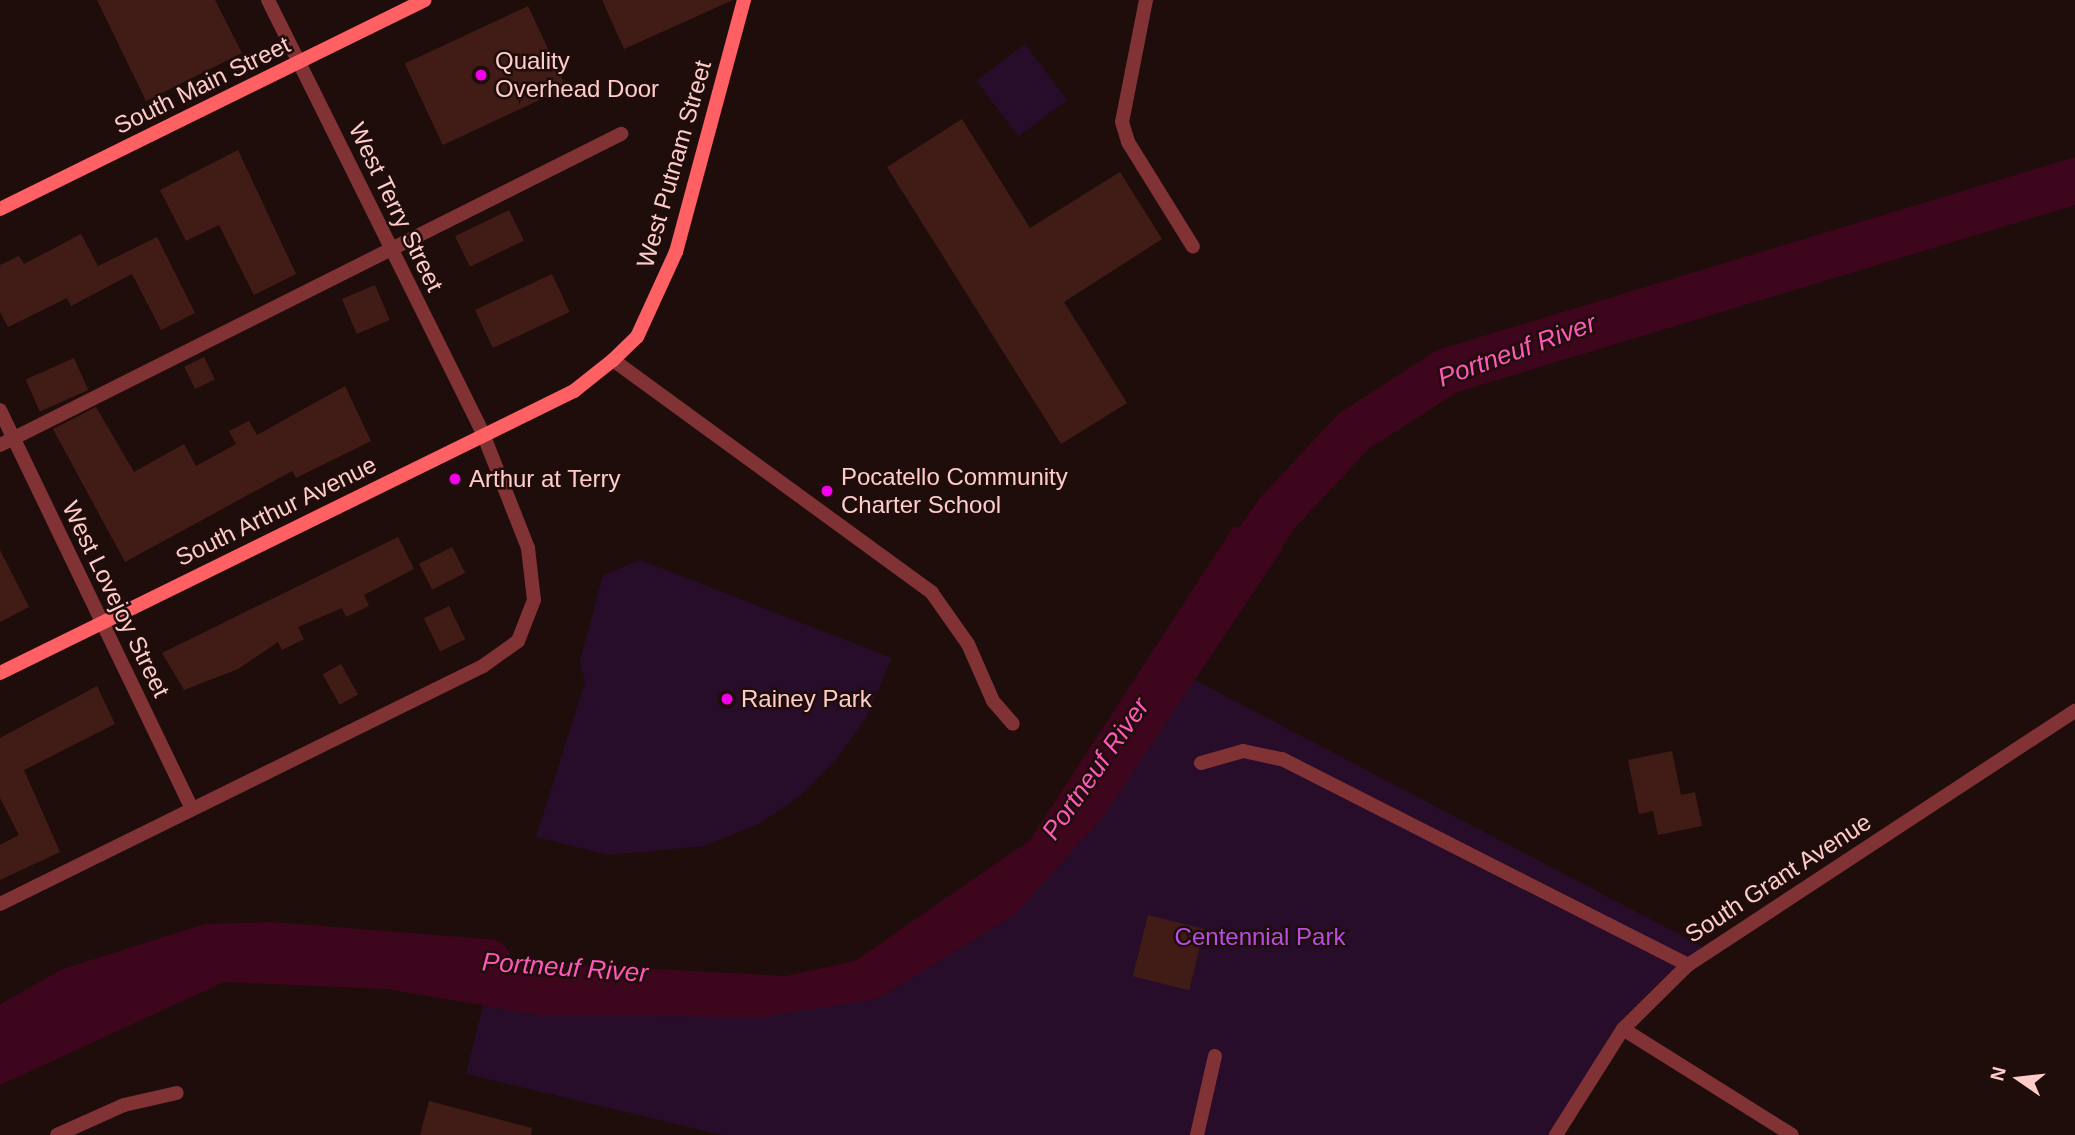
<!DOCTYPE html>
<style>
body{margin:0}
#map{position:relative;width:2075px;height:1135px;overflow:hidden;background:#1f0d0b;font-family:Arial,sans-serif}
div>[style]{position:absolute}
.green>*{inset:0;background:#270d29;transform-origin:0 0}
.water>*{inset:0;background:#3d061d}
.river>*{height:46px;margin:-23px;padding:0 23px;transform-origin:23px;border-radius:23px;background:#3d061d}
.building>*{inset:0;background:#411c16;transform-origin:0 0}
.service>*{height:14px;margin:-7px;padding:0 7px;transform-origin:7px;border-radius:7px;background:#813234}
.minor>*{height:14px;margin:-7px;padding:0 7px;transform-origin:7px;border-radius:7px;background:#813234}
.tertiary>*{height:14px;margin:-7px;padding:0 7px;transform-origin:7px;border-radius:7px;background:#813234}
.secondary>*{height:14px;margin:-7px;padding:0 7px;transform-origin:7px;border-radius:7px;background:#ff6064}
.dots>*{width:19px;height:19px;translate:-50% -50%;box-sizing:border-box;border:4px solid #1f0d0b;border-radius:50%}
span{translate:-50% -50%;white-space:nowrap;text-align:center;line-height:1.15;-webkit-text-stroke:5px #1f0d0b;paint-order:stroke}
.poi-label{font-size:24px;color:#ffccc9}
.left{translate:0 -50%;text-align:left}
.street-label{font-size:24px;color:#ffccc9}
.park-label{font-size:24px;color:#b84de6}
.water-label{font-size:26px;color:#ff57ba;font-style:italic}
.north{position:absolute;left:1984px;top:1044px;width:70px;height:70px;-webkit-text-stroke:5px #1f0d0b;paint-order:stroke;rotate:284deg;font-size:19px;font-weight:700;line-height:28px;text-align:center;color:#ffccc9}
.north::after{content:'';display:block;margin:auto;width:24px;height:32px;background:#ffccc9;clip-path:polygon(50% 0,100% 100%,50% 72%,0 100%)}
</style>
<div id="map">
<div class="green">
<i style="left:1025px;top:44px;width:70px;height:61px;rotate:53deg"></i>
<i style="clip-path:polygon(640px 560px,892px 658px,867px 716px,839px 756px,801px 795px,761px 823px,705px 846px,608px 855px,536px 837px,585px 682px,580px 660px,603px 575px)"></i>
<i style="clip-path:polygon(1193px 679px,1707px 949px,1662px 986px,1556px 1135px,722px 1135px,466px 1074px,483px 1005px,540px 1015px,877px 999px,1014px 915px,1103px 817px)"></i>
</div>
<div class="water">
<i style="clip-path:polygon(1234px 526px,1283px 548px,1103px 817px,1014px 915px,877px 999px,760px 1017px,540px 1015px,387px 989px,224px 982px,0 1085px,0 1036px,70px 991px,231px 946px,786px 976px,855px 961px,1030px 840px)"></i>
</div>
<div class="river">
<i style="left:1225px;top:588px;width:94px;rotate:-55deg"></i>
<i style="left:1279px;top:511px;width:110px;rotate:-46.8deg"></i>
<i style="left:1354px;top:431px;width:111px;rotate:-32.8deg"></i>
<i style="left:1447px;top:371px;width:656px;rotate:-16.83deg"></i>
<i style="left:0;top:1031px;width:81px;rotate:-29.7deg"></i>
<i style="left:70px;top:991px;width:145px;rotate:-17.7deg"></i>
<i style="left:208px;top:947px;width:62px;rotate:-1.8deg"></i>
<i style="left:270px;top:945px;width:219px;rotate:4.5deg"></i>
</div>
<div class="building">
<i style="clip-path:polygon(97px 0,215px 0,242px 53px,146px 101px)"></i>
<i style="clip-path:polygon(602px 0,733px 0,624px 49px)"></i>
<i style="left:528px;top:6px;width:90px;height:136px;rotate:65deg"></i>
<i style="clip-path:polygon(962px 119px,1030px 228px,1120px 172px,1162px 239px,1064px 302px,1127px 403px,1061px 444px,887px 167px)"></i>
<i style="clip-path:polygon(238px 150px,296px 274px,254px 295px,219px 225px,186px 241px,160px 190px)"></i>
<i style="left:509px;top:210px;width:34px;height:60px;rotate:64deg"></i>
<i style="clip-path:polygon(81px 234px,98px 266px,157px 237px,195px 313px,161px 330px,132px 274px,71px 306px,67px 298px,8px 327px,0 312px,0 265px,19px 256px,24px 264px)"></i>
<i style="left:552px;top:274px;width:42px;height:85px;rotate:65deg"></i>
<i style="left:375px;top:285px;width:38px;height:36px;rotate:67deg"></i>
<i style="left:204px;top:357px;width:25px;height:22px;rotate:64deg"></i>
<i style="left:74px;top:358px;width:35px;height:53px;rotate:66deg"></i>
<i style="clip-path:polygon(345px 386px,371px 441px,296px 478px,292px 471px,125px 562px,53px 429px,96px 407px,134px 472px,184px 444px,196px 466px,236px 444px,229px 431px,249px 421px,257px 435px)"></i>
<i style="clip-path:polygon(398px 537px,414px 569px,364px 595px,369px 606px,346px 617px,342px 608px,298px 627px,304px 639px,282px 650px,278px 642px,238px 669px,184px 690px,162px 653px)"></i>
<i style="left:452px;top:547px;width:29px;height:37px;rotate:63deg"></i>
<i style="clip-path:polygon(0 550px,29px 607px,0 622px)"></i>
<i style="left:449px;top:606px;width:37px;height:28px;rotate:64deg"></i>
<i style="left:341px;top:664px;width:35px;height:21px;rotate:61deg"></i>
<i style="clip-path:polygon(97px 686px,115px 724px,24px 770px,60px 852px,0 880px,0 845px,19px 835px,0 798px,0 738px)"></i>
<i style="clip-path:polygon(1672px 751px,1681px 795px,1695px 792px,1702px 826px,1658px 835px,1653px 811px,1639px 814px,1628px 760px)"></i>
<i style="left:1148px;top:915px;width:58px;height:63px;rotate:14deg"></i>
<i style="clip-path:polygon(429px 1101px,532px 1128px,531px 1135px,420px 1135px)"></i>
</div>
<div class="service">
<i style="left:1146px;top:0;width:124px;rotate:101.1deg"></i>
<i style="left:1122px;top:122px;width:21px;rotate:73deg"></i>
<i style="left:1128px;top:142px;width:123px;rotate:58.2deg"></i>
<i style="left:613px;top:360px;width:395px;rotate:36.1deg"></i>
<i style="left:932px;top:593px;width:62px;rotate:54.8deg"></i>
<i style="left:968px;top:644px;width:62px;rotate:66.3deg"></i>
<i style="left:993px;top:701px;width:30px;rotate:49deg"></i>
<i style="left:0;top:445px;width:695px;rotate:-26.6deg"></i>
<i style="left:1201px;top:763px;width:44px;rotate:-15.9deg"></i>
<i style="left:1243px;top:751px;width:40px;rotate:12deg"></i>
<i style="left:1282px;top:759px;width:455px;rotate:26.9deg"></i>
<i style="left:0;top:904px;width:538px;rotate:-26.23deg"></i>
<i style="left:483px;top:666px;width:43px;rotate:-35.5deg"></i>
<i style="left:518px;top:641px;width:44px;rotate:-68.7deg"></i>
<i style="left:534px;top:600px;width:52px;rotate:-96.6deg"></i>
<i style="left:528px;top:548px;width:123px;rotate:-111.5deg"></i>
<i style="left:57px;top:1135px;width:73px;rotate:-24.1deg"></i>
<i style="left:124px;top:1105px;width:54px;rotate:-12.8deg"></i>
</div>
<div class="minor">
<i style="left:268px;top:0;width:484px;rotate:63.6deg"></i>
<i style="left:0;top:410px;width:441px;rotate:64.3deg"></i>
<i style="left:1623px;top:1029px;width:199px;rotate:32.1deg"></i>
<i style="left:1197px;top:1135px;width:81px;rotate:-77.2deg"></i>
</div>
<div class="tertiary">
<i style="left:1556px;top:1135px;width:125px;rotate:-57.7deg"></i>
<i style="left:1623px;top:1029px;width:91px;rotate:-44.6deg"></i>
<i style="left:1688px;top:965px;width:463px;rotate:-33.3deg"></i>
</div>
<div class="secondary">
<i style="left:0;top:209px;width:473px;rotate:-26.2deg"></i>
<i style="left:0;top:673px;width:640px;rotate:-26.16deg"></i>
<i style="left:574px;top:391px;width:50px;rotate:-38.5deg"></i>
<i style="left:613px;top:360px;width:33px;rotate:-44deg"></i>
<i style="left:637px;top:337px;width:94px;rotate:-65.4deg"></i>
<i style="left:676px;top:252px;width:261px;rotate:-74.9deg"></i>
</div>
<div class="dots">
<i style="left:481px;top:75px;background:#f400e8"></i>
<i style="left:455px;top:479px;background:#f400e8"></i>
<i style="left:827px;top:491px;background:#f400e8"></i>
<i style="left:727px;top:699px;background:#f400e8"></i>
</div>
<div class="poi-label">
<span class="left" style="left:495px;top:75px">Quality<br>Overhead Door</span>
<span class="left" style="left:841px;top:491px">Pocatello Community<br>Charter School</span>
<span class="left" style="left:469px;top:479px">Arthur at Terry</span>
<span class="left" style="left:741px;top:699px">Rainey Park</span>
</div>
<div class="street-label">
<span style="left:202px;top:85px;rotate:-26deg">South Main Street</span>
<span style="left:674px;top:164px;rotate:-74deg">West Putnam Street</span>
<span style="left:396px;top:207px;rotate:64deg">West Terry Street</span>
<span style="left:276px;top:511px;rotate:-26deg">South Arthur Avenue</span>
<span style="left:116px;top:599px;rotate:64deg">West Lovejoy Street</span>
<span style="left:1778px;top:878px;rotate:-33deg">South Grant Avenue</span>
</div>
<div class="park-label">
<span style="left:1260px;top:937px">Centennial Park</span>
</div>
<div class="water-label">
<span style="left:1517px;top:351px;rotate:-20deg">Portneuf River</span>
<span style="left:1096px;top:769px;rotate:-55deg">Portneuf River</span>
<span style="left:565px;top:968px;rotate:4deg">Portneuf River</span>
</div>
<div class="north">N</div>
</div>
